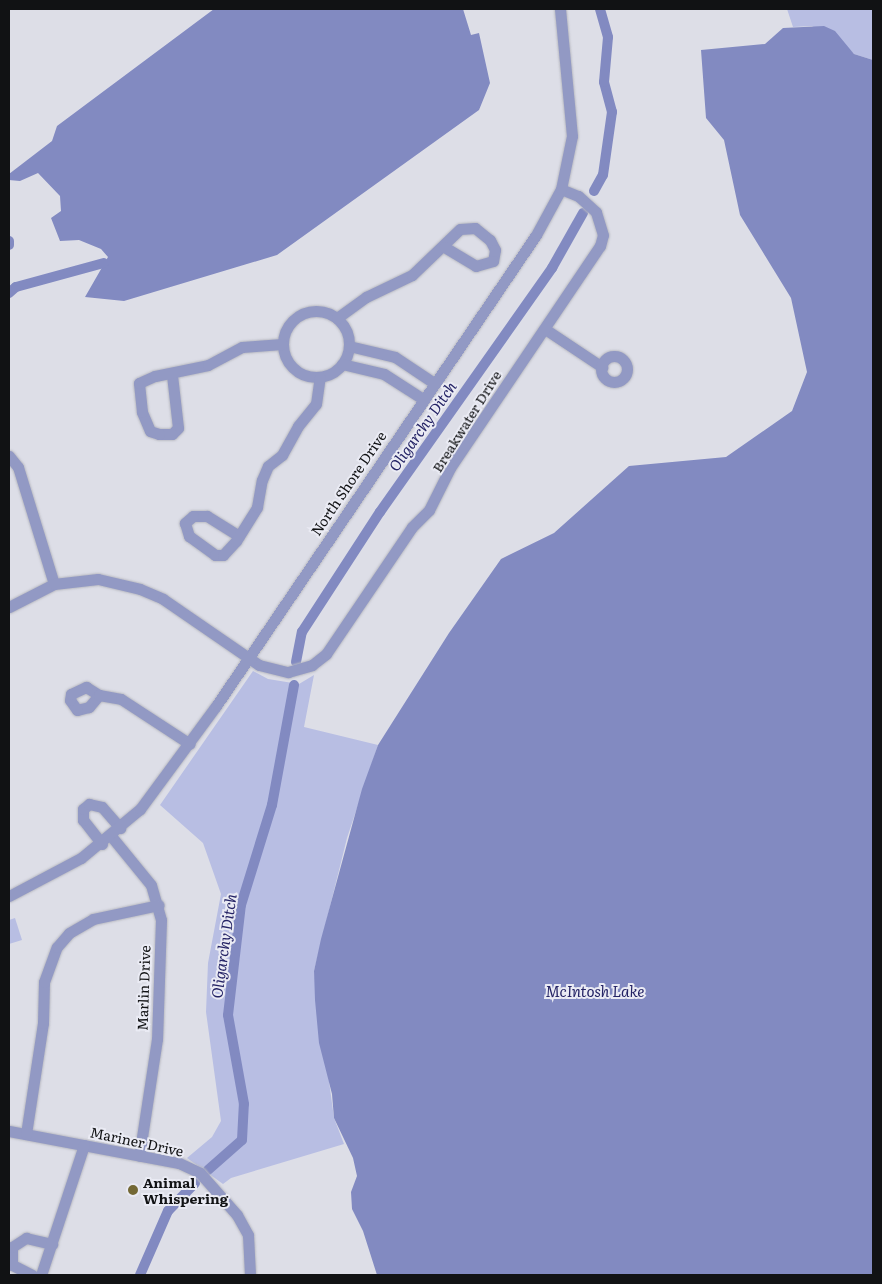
<!DOCTYPE html>
<style>
body{margin:0}
#map{position:relative;width:882px;height:1284px;overflow:hidden;background:#dddee7;font-family:Literata,serif}
div>[style]{position:absolute}
.green>*{inset:0;background:#b8bee3}
.water>*{inset:0;background:#828ac1}
.canal>*{height:10px;margin:-5px;padding:0 5px;transform-origin:5px;border-radius:5px;background:#828ac1}
.roads{filter:drop-shadow(0 0 1px #b8b9c1) drop-shadow(0 0 1px #b8b9c1)}
.street>*{height:11px;margin:-5.5px;padding:0 5.5px;transform-origin:5.5px;border-radius:5.5px;background:#9299c4}
.street>.ring{margin:-5.5px;padding:0;box-sizing:content-box;background:none;border:11px solid #9299c4;border-radius:50%}
.dots>*{width:14px;height:14px;translate:-50% -50%;box-sizing:border-box;border:2px solid #eaebf4;border-radius:50%}
span{translate:-50% -50%;white-space:nowrap;text-align:center;line-height:1.15;-webkit-text-stroke:4px #eaebf4;paint-order:stroke}
.street-label{font-size:14px;color:#111214}
.poi-label{font-size:14px;color:#111214;font-weight:700}
.left{translate:0 -50%;text-align:left}
.water-label{font-size:15px;color:#242365;font-style:italic}
.frame{position:absolute;inset:0;border:10px solid #111214;pointer-events:none}
</style>
<div id="map">
<div class="green">
<i style="clip-path:polygon(787px 9px,873px 9px,873px 60px,854px 54px,845px 45px,812px 26px,793px 27px)"></i>
<i style="clip-path:polygon(253px 671px,268px 679px,299px 684px,314px 675px,304px 727px,378px 745px,347px 838px,314px 971px,334px 1118px,344px 1144px,231px 1178px,223px 1184px,187px 1158px,212px 1137px,221px 1121px,206px 1012px,208px 963px,221px 894px,203px 843px,160px 805px)"></i>
<i style="clip-path:polygon(15px 918px,22px 940px,9px 944px,9px 920px)"></i>
</div>
<div class="water">
<i style="clip-path:polygon(214px 9px,463px 9px,471px 35px,479px 33px,490px 83px,479px 110px,277px 255px,124px 301px,85px 297px,108px 257px,101px 249px,79px 240px,60px 241px,51px 218px,61px 211px,60px 196px,38px 173px,20px 181px,9px 180px,9px 174px,52px 141px,57px 126px)"></i>
<i style="clip-path:polygon(824px 26px,835px 31px,854px 54px,873px 60px,873px 1275px,377px 1275px,363px 1231px,352px 1209px,351px 1192px,357px 1176px,353px 1158px,334px 1118px,332px 1094px,319px 1043px,315px 1000px,314px 971px,321px 939px,362px 789px,378px 745px,449px 633px,501px 559px,554px 533px,629px 466px,726px 457px,792px 411px,807px 372px,791px 298px,740px 215px,724px 140px,706px 118px,701px 50px,765px 44px,783px 28px)"></i>
</div>
<div class="canal">
<i style="left:594px;top:191px;width:18px;rotate:-61deg"></i>
<i style="left:603px;top:175px;width:64px;rotate:-81.9deg"></i>
<i style="left:612px;top:112px;width:31px;rotate:-105deg"></i>
<i style="left:604px;top:82px;width:45px;rotate:-84.9deg"></i>
<i style="left:608px;top:37px;width:29px;rotate:-106deg"></i>
<i style="left:9px;top:241px;width:4px;rotate:90deg"></i>
<i style="left:9px;top:293px;width:9px;rotate:-41deg"></i>
<i style="left:16px;top:287px;width:91px;rotate:-15.3deg"></i>
<i style="left:296px;top:662px;width:31px;rotate:-79deg"></i>
<i style="left:302px;top:632px;width:143px;rotate:-57deg"></i>
<i style="left:380px;top:512px;width:299px;rotate:-54.8deg"></i>
<i style="left:552px;top:268px;width:63px;rotate:-60.6deg"></i>
<i style="left:208px;top:1170px;width:45px;rotate:-41.4deg"></i>
<i style="left:242px;top:1140px;width:36px;rotate:-87deg"></i>
<i style="left:244px;top:1104px;width:90px;rotate:-100.2deg"></i>
<i style="left:228px;top:1015px;width:111px;rotate:-83.3deg"></i>
<i style="left:241px;top:905px;width:105px;rotate:-72.8deg"></i>
<i style="left:272px;top:805px;width:122px;rotate:-79.6deg"></i>
<i style="left:140px;top:1275px;width:70px;rotate:-66.4deg"></i>
<i style="left:168px;top:1211px;width:39px;rotate:-46deg"></i>
</div>
<div class="roads">
<div class="street">
<i class="ring" style="left:283px;top:311px;width:55px;height:55px"></i>
<i style="left:337px;top:318px;width:36px;rotate:-36deg"></i>
<i style="left:366px;top:297px;width:51px;rotate:-25.6deg"></i>
<i style="left:412px;top:275px;width:66px;rotate:-43.8deg"></i>
<i style="left:460px;top:229px;width:15px;rotate:-4deg"></i>
<i style="left:475px;top:228px;width:19px;rotate:39deg"></i>
<i style="left:490px;top:240px;width:11px;rotate:63deg"></i>
<i style="left:495px;top:250px;width:11px;rotate:100deg"></i>
<i style="left:493px;top:261px;width:18px;rotate:164deg"></i>
<i style="left:476px;top:266px;width:37px;rotate:-149deg"></i>
<i style="left:545px;top:329px;width:69px;rotate:33.7deg"></i>
<i style="left:349px;top:346px;width:47px;rotate:13.4deg"></i>
<i style="left:395px;top:357px;width:47px;rotate:33.7deg"></i>
<i class="ring" style="left:601px;top:356px;width:15px;height:15px"></i>
<i style="left:342px;top:364px;width:43px;rotate:13.4deg"></i>
<i style="left:384px;top:374px;width:46px;rotate:32.7deg"></i>
<i style="left:172px;top:375px;width:53px;rotate:83.5deg"></i>
<i style="left:178px;top:428px;width:8px;rotate:135deg"></i>
<i style="left:172px;top:434px;width:13px;rotate:180deg"></i>
<i style="left:159px;top:434px;width:9px;rotate:-162deg"></i>
<i style="left:150px;top:431px;width:21px;rotate:-113deg"></i>
<i style="left:142px;top:412px;width:29px;rotate:-96deg"></i>
<i style="left:139px;top:383px;width:17px;rotate:-24deg"></i>
<i style="left:155px;top:376px;width:54px;rotate:-11.7deg"></i>
<i style="left:208px;top:365px;width:38px;rotate:-28deg"></i>
<i style="left:242px;top:347px;width:40px;rotate:-4.3deg"></i>
<i style="left:9px;top:456px;width:14px;rotate:51deg"></i>
<i style="left:18px;top:467px;width:122px;rotate:72.9deg"></i>
<i style="left:239px;top:536px;width:38px;rotate:-148deg"></i>
<i style="left:207px;top:516px;width:14px;rotate:180deg"></i>
<i style="left:193px;top:516px;width:11px;rotate:139deg"></i>
<i style="left:185px;top:523px;width:14px;rotate:73deg"></i>
<i style="left:189px;top:536px;width:32px;rotate:36deg"></i>
<i style="left:215px;top:555px;width:8px"></i>
<i style="left:223px;top:555px;width:19px;rotate:-47deg"></i>
<i style="left:236px;top:541px;width:40px;rotate:-58deg"></i>
<i style="left:257px;top:507px;width:27px;rotate:-80deg"></i>
<i style="left:262px;top:480px;width:15px;rotate:-67deg"></i>
<i style="left:268px;top:466px;width:18px;rotate:-38deg"></i>
<i style="left:282px;top:455px;width:33px;rotate:-61deg"></i>
<i style="left:298px;top:426px;width:28px;rotate:-51deg"></i>
<i style="left:316px;top:404px;width:27px;rotate:-82deg"></i>
<i style="left:9px;top:607px;width:51px;rotate:-27.1deg"></i>
<i style="left:54px;top:584px;width:44px;rotate:-6.5deg"></i>
<i style="left:98px;top:579px;width:43px;rotate:13.4deg"></i>
<i style="left:140px;top:589px;width:25px;rotate:23deg"></i>
<i style="left:163px;top:599px;width:116px;rotate:34.5deg"></i>
<i style="left:259px;top:665px;width:30px;rotate:14deg"></i>
<i style="left:288px;top:672px;width:25px;rotate:-16deg"></i>
<i style="left:312px;top:665px;width:18px;rotate:-38deg"></i>
<i style="left:326px;top:654px;width:153px;rotate:-55.9deg"></i>
<i style="left:412px;top:527px;width:24px;rotate:-45deg"></i>
<i style="left:429px;top:510px;width:47px;rotate:-63.4deg"></i>
<i style="left:450px;top:468px;width:268px;rotate:-56deg"></i>
<i style="left:600px;top:246px;width:11px;rotate:-75deg"></i>
<i style="left:603px;top:235px;width:24px;rotate:-107deg"></i>
<i style="left:596px;top:212px;width:24px;rotate:-138deg"></i>
<i style="left:578px;top:196px;width:18px;rotate:-158deg"></i>
<i style="left:86px;top:687px;width:15px;rotate:32deg"></i>
<i style="left:99px;top:695px;width:16px;rotate:130deg"></i>
<i style="left:89px;top:707px;width:12px;rotate:166deg"></i>
<i style="left:77px;top:710px;width:12px;rotate:-125deg"></i>
<i style="left:70px;top:700px;width:6px;rotate:-81deg"></i>
<i style="left:71px;top:694px;width:17px;rotate:-25deg"></i>
<i style="left:99px;top:695px;width:22px;rotate:10deg"></i>
<i style="left:121px;top:699px;width:82px;rotate:33.1deg"></i>
<i style="left:111px;top:836px;width:63px;rotate:50.8deg"></i>
<i style="left:151px;top:885px;width:36px;rotate:74deg"></i>
<i style="left:161px;top:920px;width:119px;rotate:91.9deg"></i>
<i style="left:157px;top:1039px;width:118px;rotate:98.7deg"></i>
<i style="left:102px;top:844px;width:31px;rotate:-128deg"></i>
<i style="left:83px;top:820px;width:11px;rotate:-90deg"></i>
<i style="left:83px;top:809px;width:8px;rotate:-40deg"></i>
<i style="left:89px;top:804px;width:13px;rotate:13deg"></i>
<i style="left:102px;top:807px;width:28px;rotate:49deg"></i>
<i style="left:9px;top:896px;width:81px;rotate:-27.8deg"></i>
<i style="left:81px;top:858px;width:77px;rotate:-39.7deg"></i>
<i style="left:140px;top:809px;width:128px;rotate:-53.6deg"></i>
<i style="left:216px;top:706px;width:569px;rotate:-55.81deg"></i>
<i style="left:536px;top:235px;width:52px;rotate:-61.5deg"></i>
<i style="left:561px;top:189px;width:54px;rotate:-78.3deg"></i>
<i style="left:572px;top:136px;width:128px;rotate:-95.4deg"></i>
<i style="left:9px;top:1131px;width:173px;rotate:10.7deg"></i>
<i style="left:179px;top:1163px;width:23px;rotate:25deg"></i>
<i style="left:200px;top:1173px;width:56px;rotate:48.6deg"></i>
<i style="left:237px;top:1215px;width:23px;rotate:61deg"></i>
<i style="left:248px;top:1235px;width:40px;rotate:87.1deg"></i>
<i style="left:26px;top:1134px;width:112px;rotate:-81.3deg"></i>
<i style="left:43px;top:1023px;width:41px;rotate:-88.6deg"></i>
<i style="left:44px;top:982px;width:37px;rotate:-70deg"></i>
<i style="left:57px;top:947px;width:18px;rotate:-49deg"></i>
<i style="left:69px;top:933px;width:28px;rotate:-30deg"></i>
<i style="left:93px;top:919px;width:67px;rotate:-12deg"></i>
<i style="left:32px;top:1275px;width:22px;rotate:-153deg"></i>
<i style="left:12px;top:1265px;width:18px;rotate:-90deg"></i>
<i style="left:12px;top:1247px;width:17px;rotate:-33deg"></i>
<i style="left:26px;top:1238px;width:27px;rotate:13deg"></i>
<i style="left:41px;top:1275px;width:137px;rotate:-71.7deg"></i>
</div>
</div>
<div class="dots">
<i style="left:133px;top:1190px;background:#736835"></i>
</div>
<div class="street-label">
<span style="left:466px;top:421px;rotate:-58deg">Breakwater Drive</span>
<span style="left:348px;top:483px;rotate:-56deg">North Shore Drive</span>
<span style="left:143px;top:988px;rotate:-88deg">Marlin Drive</span>
<span style="left:137px;top:1141px;rotate:12deg">Mariner Drive</span>
</div>
<div class="poi-label">
<span class="left" style="left:143px;top:1190px">Animal<br>Whispering</span>
</div>
<div class="water-label">
<span style="left:422px;top:426px;rotate:-55deg">Oligarchy Ditch</span>
<span style="left:223px;top:946px;rotate:-82deg">Oligarchy Ditch</span>
<span style="left:595px;top:991px">McIntosh Lake</span>
</div>
<div class="frame"></div>
</div>
